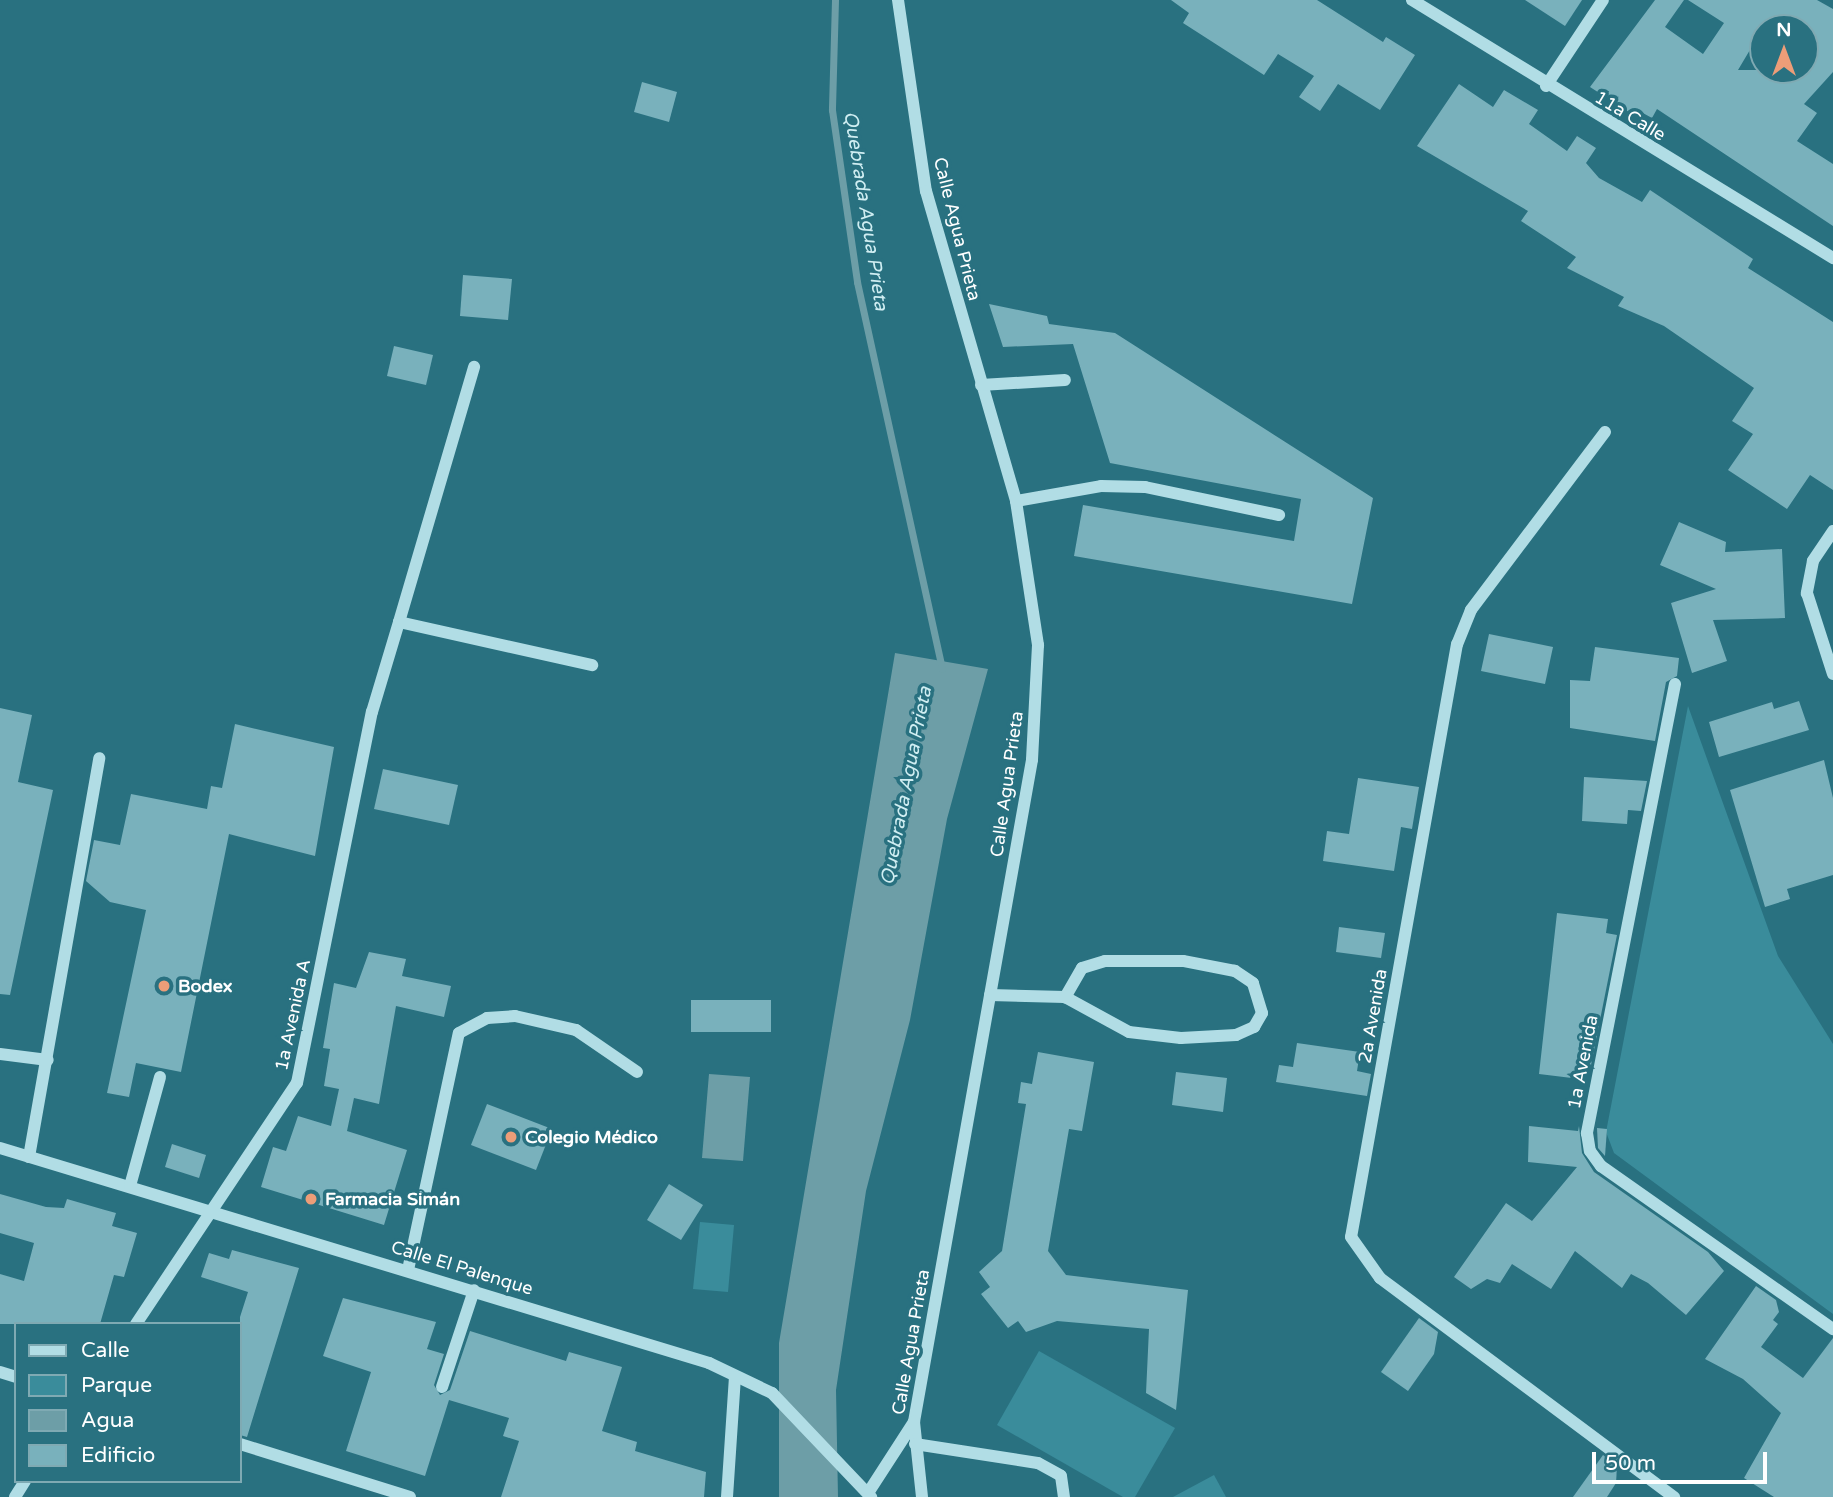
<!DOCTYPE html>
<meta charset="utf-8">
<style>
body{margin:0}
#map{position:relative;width:1833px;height:1497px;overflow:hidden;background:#297180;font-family:"Varela Round",sans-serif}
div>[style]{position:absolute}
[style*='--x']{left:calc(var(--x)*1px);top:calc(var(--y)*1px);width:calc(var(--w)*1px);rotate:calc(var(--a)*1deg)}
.green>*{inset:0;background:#3a8c9b}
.water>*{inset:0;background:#6d9ea7}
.stream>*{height:7px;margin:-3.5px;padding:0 3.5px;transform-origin:3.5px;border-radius:3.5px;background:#6d9ea7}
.building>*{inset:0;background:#79b1bc}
.minor>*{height:12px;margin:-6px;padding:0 6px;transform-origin:6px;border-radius:6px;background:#b1dde5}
.dots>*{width:19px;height:19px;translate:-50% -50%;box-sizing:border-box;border:4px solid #297180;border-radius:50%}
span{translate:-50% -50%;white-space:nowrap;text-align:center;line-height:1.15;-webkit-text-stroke:7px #297180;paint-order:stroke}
.street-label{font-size:18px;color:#fff}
.poi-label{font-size:18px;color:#fff;font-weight:700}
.left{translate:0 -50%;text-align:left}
.water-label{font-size:19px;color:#d0eef2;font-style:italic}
.legend{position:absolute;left:14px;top:1322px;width:228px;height:161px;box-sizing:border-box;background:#297180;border:2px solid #7faab3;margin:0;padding:9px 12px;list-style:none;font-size:21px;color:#fff}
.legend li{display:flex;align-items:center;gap:14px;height:35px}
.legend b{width:35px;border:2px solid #7faab3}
.north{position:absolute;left:1749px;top:14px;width:70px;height:70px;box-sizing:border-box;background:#297180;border:2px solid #7faab3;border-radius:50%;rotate:0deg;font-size:19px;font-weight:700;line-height:28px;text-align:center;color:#fff}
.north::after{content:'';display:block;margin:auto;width:24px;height:32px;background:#ec9d78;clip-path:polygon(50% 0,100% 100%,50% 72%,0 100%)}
.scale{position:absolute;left:1592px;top:1452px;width:175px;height:32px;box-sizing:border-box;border:4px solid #fff;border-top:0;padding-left:9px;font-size:21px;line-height:24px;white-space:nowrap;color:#fff;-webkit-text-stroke:5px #297180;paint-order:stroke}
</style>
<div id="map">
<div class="green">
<i style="clip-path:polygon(1688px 706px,1778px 956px,1833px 1044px,1833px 1314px,1614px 1153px,1606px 1132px)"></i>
<i style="clip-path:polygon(700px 1222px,734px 1225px,728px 1292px,693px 1289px)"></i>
<i style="clip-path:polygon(1039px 1351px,1175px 1428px,1135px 1497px,1123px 1497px,997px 1425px)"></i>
<i style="clip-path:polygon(1214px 1475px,1226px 1497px,1173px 1497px)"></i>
</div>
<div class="water">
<i style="clip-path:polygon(895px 653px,988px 669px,947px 819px,910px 1020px,866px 1191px,836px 1390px,838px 1497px,779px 1497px,779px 1343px)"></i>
<i style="clip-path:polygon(709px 1074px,750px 1077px,743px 1161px,702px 1158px)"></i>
</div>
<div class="stream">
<i style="--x:835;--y:0;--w:110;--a:91.6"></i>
<i style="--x:832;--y:110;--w:174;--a:81.7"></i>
<i style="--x:857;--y:282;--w:396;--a:77.6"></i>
</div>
<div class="building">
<i style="clip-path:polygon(1171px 0,1317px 0,1383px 42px,1386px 37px,1415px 55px,1380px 110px,1338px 84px,1320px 111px,1299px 97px,1314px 76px,1278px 54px,1264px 75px,1183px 23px,1189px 13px)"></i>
<i style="clip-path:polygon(1525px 0,1582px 0,1565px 26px)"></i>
<i style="clip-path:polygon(evenodd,1655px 0,1684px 0,1665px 27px,1703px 54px,1724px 23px,1688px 0,1817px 0,1833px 9px,1833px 72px,1804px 104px,1817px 113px,1797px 141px,1833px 164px,1833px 226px,1657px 109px,1652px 118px,1641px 112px,1638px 118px,1590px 87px,1655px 0,1763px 28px,1805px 28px,1805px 70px,1738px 70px,1763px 28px)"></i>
<i style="clip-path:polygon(642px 82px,677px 92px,669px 122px,634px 112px)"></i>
<i style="clip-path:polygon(1459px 84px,1493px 107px,1504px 90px,1538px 110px,1529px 124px,1567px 151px,1577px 136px,1596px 148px,1586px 163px,1599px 178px,1642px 202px,1650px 190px,1753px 259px,1748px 268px,1833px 322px,1833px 490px,1810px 475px,1787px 509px,1728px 470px,1753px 434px,1732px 421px,1754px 388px,1664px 326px,1618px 306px,1624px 297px,1567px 268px,1576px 257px,1521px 221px,1528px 211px,1417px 146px)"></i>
<i style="clip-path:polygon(463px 275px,512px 279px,508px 320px,460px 316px)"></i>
<i style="clip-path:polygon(989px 304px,1047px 316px,1049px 324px,1115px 333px,1373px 498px,1352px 604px,1074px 556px,1083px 505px,1294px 541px,1301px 499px,1110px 463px,1073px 344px,1003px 347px)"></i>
<i style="clip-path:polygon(394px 346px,433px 355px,426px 385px,387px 376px)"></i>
<i style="clip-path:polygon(1679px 522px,1726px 542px,1725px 552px,1782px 549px,1785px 618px,1713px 620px,1727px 661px,1692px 673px,1671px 603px,1716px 589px,1660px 565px)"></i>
<i style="clip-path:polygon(1489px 634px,1553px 647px,1545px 684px,1481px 671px)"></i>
<i style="clip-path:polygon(1595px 647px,1679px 658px,1677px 676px,1666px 682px,1655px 741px,1570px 728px,1570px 680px,1590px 681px)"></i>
<i style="clip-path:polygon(1799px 701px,1809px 730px,1719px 757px,1709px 722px,1772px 702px,1774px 709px)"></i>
<i style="clip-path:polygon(0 708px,32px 715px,18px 782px,53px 790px,10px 995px,0 994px)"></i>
<i style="clip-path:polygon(235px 724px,334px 747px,315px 856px,229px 834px,181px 1072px,136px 1063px,129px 1097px,107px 1093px,146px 910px,110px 902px,86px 881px,94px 840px,120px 845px,131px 794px,207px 809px,211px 786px,222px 788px)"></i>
<i style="clip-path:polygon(1824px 760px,1833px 798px,1833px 875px,1787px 889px,1790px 899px,1765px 907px,1730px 790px)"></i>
<i style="clip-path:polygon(383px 769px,458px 785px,449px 825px,374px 809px)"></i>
<i style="clip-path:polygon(1584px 777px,1647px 781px,1641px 811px,1628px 810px,1627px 824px,1582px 821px)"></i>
<i style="clip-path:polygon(1358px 778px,1419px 787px,1412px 829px,1401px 827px,1394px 871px,1323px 861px,1327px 831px,1349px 834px)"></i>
<i style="clip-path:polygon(1557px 913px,1608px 919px,1606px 933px,1617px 935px,1591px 1065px,1581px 1064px,1580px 1079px,1539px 1074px)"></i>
<i style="clip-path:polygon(1339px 927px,1385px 933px,1381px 958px,1336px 952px)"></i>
<i style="clip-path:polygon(369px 952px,406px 959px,402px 976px,451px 986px,444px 1017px,396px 1006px,379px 1104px,354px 1098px,347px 1131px,407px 1150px,384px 1225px,261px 1187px,273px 1147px,286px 1151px,298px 1116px,331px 1126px,339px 1089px,324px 1086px,330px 1049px,323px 1048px,334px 983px,356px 988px)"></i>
<i style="clip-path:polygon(691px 1000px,771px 1000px,771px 1032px,691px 1032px)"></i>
<i style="clip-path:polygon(1297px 1043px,1360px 1052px,1357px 1071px,1371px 1074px,1367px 1096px,1276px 1082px,1279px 1065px,1293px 1067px)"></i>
<i style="clip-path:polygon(1038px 1052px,1094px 1062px,1082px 1131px,1069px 1129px,1048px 1251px,1066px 1275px,1188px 1290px,1176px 1410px,1146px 1393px,1149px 1329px,1057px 1321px,1026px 1332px,1018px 1321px,1008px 1328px,981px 1294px,990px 1287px,979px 1272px,1002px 1251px,1026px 1104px,1018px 1103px,1021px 1082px,1032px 1084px)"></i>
<i style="clip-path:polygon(1176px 1072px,1227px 1078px,1223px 1112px,1172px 1105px)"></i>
<i style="clip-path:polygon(487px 1104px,552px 1129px,536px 1170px,471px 1145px)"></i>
<i style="clip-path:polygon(1529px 1126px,1578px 1131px,1579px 1126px,1582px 1153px,1594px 1172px,1708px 1252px,1724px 1271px,1686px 1315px,1648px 1283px,1631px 1274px,1622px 1288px,1575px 1251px,1551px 1289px,1512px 1264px,1500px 1283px,1487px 1279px,1471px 1289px,1454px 1277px,1506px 1203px,1532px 1221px,1577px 1167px,1528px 1162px)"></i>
<i style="clip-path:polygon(1597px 1128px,1607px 1129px,1605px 1156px,1598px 1148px)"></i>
<i style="clip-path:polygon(172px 1144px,206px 1155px,199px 1178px,165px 1167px)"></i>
<i style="clip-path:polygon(669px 1184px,703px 1205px,681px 1240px,647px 1220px)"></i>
<i style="clip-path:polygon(0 1194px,46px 1207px,64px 1208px,67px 1199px,105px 1210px,116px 1213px,112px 1226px,137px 1233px,124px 1277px,114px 1275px,100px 1324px,0 1324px,0 1274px,24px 1281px,34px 1243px,0 1233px)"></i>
<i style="clip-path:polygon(232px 1250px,299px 1268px,247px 1437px,240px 1435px,240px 1317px,248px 1292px,201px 1277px,209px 1253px,229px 1259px)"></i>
<i style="clip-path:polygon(1756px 1286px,1776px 1300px,1779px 1312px,1773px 1320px,1778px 1324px,1761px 1347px,1803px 1378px,1833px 1338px,1833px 1497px,1774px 1497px,1744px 1478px,1781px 1413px,1743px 1379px,1705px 1359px)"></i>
<i style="clip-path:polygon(343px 1298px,436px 1322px,427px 1349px,444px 1354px,434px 1385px,440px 1395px,450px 1390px,470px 1331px,566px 1361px,569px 1352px,622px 1367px,602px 1431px,637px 1442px,635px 1451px,706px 1472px,704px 1497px,501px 1497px,519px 1441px,503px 1436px,509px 1418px,449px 1400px,425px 1476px,346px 1451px,371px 1372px,323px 1356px)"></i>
<i style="clip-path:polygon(1419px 1318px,1438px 1332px,1434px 1354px,1408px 1391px,1381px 1372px)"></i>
<i style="clip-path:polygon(1603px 1455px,1617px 1466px,1616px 1483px,1607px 1497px,1573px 1497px)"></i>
</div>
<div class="minor">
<i style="--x:898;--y:0;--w:193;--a:81.7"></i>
<i style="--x:926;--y:191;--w:323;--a:73.8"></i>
<i style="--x:1016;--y:501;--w:146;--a:81.3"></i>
<i style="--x:1038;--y:645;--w:115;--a:93"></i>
<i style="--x:1032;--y:760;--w:672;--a:100.11"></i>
<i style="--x:914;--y:1422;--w:75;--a:83.9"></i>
<i style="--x:1412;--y:0;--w:494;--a:31.5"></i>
<i style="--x:1546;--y:86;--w:103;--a:-56.5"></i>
<i style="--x:981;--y:385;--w:84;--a:-3.4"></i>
<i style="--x:1605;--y:432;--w:223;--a:127"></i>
<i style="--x:1471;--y:610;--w:37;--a:112"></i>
<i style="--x:1457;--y:644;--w:602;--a:100.13"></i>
<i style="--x:1351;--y:1237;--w:50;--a:54.7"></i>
<i style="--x:1380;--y:1278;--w:367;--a:36.7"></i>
<i style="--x:1016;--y:501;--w:86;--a:-10"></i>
<i style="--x:1101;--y:486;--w:44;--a:1.3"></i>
<i style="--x:1145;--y:487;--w:137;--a:11.8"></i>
<i style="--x:1833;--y:531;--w:36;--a:124"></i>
<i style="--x:1813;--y:561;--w:33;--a:101"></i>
<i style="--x:1807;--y:593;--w:85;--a:72.2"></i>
<i style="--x:399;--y:622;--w:266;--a:-73.6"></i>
<i style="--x:1675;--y:684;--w:458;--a:101.1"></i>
<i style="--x:1587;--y:1133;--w:18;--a:81"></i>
<i style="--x:1590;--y:1151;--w:19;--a:54"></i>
<i style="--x:1601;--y:1166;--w:284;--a:35.1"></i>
<i style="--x:990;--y:995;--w:75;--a:1.5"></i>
<i style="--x:1065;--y:997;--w:73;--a:28.7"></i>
<i style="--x:1129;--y:1032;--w:52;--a:6.6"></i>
<i style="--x:1181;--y:1038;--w:55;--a:-3.1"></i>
<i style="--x:1236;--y:1035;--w:20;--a:-24"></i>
<i style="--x:1254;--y:1027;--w:16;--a:-60"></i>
<i style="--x:1262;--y:1013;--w:31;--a:-107"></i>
<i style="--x:1253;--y:983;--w:22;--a:-146"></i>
<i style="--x:1235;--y:971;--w:53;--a:-169.1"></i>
<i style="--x:1183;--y:961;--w:78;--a:180"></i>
<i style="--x:1105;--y:961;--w:24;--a:163"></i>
<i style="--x:1082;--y:968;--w:34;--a:120"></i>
<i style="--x:0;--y:1054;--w:48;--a:7.1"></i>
<i style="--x:0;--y:1148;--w:741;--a:16.87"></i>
<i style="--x:709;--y:1363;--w:70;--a:25.5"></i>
<i style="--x:772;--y:1393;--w:144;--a:46.4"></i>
<i style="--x:29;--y:1157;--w:405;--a:-80"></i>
<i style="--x:130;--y:1186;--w:113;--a:-74.6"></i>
<i style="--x:408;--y:1270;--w:242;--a:-77.9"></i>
<i style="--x:459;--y:1033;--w:32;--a:-28"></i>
<i style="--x:487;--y:1018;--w:28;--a:-4"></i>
<i style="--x:515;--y:1016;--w:63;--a:12.9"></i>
<i style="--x:576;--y:1030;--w:74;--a:34.5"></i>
<i style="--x:136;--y:1324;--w:290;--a:-56.3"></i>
<i style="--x:297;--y:1083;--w:379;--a:-78.6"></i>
<i style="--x:372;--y:712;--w:94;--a:-73.3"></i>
<i style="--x:399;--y:622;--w:198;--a:12.6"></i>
<i style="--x:0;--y:1372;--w:17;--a:17"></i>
<i style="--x:442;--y:1387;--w:102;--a:-71.7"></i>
<i style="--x:240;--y:1444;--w:178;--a:17.3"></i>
<i style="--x:915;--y:1444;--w:124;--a:8.8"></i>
<i style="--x:1038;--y:1463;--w:26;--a:29"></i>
<i style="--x:1061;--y:1476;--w:21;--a:82"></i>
<i style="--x:868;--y:1493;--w:85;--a:-57.1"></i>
<i style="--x:15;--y:1497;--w:19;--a:-58"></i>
<i style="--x:727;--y:1497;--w:120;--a:-86.2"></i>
</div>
<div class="dots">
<i style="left:164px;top:986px;background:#ec9d78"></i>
<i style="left:511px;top:1137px;background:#ec9d78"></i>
<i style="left:311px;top:1199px;background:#ec9d78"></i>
</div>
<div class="street-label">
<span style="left:1630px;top:116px;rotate:31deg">11a Calle</span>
<span style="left:957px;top:229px;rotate:76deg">Calle Agua Prieta</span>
<span style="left:1007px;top:784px;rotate:-82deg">Calle Agua Prieta</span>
<span style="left:293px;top:1015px;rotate:-78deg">1a Avenida A</span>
<span style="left:1373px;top:1016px;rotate:-80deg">2a Avenida</span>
<span style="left:1583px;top:1062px;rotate:-79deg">1a Avenida</span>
<span style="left:462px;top:1268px;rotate:17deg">Calle El Palenque</span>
<span style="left:911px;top:1342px;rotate:-80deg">Calle Agua Prieta</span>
</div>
<div class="poi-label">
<span class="left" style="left:178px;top:986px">Bodex</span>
<span class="left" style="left:525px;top:1137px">Colegio Médico</span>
<span class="left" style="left:325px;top:1199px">Farmacia Simán</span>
</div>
<div class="water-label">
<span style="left:865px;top:211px;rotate:81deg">Quebrada Agua Prieta</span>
<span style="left:907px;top:786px;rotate:-79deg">Quebrada Agua Prieta</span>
</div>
<ul class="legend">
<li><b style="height:9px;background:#b1dde5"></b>Calle</li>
<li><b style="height:19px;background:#3a8c9b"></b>Parque</li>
<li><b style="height:19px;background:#6d9ea7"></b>Agua</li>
<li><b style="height:19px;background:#79b1bc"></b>Edificio</li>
</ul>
<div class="north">N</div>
<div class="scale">50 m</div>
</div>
